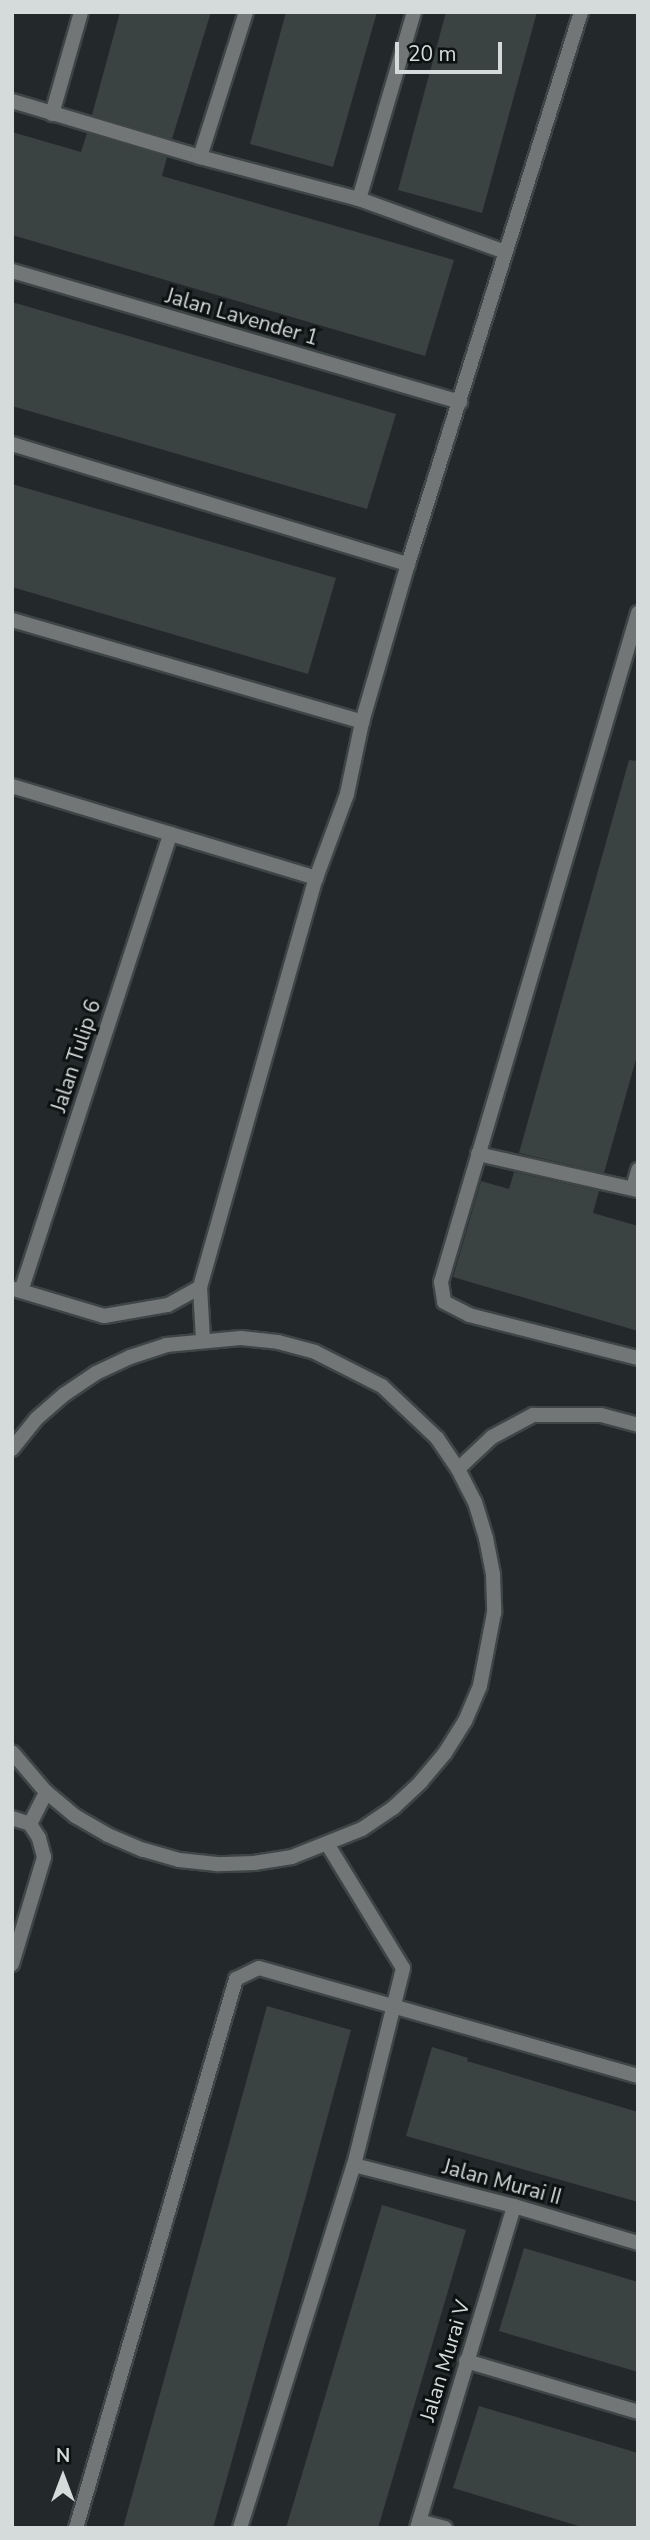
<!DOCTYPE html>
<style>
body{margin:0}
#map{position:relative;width:650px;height:2540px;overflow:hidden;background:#23292a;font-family:"Nunito Sans",sans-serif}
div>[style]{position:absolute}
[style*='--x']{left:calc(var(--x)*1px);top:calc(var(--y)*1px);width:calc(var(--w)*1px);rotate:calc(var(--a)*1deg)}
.building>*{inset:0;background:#3b4242}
.roads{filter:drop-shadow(2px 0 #3f4546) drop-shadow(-2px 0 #3f4546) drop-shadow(0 2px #3f4546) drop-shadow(0 -2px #3f4546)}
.street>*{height:14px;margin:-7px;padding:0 7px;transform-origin:7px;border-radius:7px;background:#727676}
span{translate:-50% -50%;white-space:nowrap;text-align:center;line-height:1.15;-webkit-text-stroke:6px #0e1111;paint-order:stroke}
.street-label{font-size:21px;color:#d5dada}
.frame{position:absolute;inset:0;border:14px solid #d5dada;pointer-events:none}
.north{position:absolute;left:28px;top:2442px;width:70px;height:70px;-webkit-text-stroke:5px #0e1111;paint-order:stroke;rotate:0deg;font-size:19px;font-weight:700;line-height:28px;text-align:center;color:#d5dada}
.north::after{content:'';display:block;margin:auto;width:24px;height:32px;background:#d5dada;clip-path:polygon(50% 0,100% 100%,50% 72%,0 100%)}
.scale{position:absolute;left:395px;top:42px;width:107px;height:32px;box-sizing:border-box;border:4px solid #d5dada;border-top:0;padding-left:9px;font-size:21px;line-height:24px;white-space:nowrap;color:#d5dada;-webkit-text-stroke:5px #0e1111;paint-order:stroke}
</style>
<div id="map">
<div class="building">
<i style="clip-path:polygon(120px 12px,211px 12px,172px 139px,92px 115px)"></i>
<i style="clip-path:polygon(286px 12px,377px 12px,333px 167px,250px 144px)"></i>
<i style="clip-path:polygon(446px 12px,537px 12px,482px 213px,398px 190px)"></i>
<i style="clip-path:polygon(12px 132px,81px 152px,87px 133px,167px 157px,162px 176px,454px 260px,425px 356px,12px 235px)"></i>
<i style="clip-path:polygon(12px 302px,396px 414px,367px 509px,12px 406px)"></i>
<i style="clip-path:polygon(12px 484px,336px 578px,308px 674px,12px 587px)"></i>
<i style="clip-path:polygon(629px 760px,638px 761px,638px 1052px,604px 1173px,519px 1153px)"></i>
<i style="clip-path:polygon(514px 1172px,599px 1191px,593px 1213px,638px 1226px,638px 1331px,453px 1277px,481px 1181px,509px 1189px)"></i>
<i style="clip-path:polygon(267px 2006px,351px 2030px,309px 2185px,213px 2528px,123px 2528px)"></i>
<i style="clip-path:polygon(432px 2047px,468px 2058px,467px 2061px,638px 2112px,638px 2202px,406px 2136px)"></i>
<i style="clip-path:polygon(382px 2205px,466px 2230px,378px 2528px,286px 2528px)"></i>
<i style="clip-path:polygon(524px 2248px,638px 2282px,638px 2372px,499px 2331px)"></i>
<i style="clip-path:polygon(479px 2406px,638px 2453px,638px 2528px,585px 2528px,453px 2488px)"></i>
</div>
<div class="roads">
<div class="street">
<i style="--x:12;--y:101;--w:196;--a:16.6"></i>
<i style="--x:200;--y:157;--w:164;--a:14.8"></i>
<i style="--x:359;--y:199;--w:153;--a:19.9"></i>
<i style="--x:52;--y:114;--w:106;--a:-74.1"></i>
<i style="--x:200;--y:157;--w:152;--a:-72.4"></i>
<i style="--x:359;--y:199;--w:195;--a:-73.6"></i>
<i style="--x:12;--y:271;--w:467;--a:16.3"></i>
<i style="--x:12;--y:444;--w:414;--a:16.9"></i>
<i style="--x:638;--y:613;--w:697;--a:106.41"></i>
<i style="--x:441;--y:1282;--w:20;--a:81"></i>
<i style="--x:444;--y:1302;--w:28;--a:27"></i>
<i style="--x:469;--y:1315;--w:174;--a:14.3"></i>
<i style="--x:12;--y:620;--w:365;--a:16.2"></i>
<i style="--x:12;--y:786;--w:318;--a:16.8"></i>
<i style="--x:478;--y:1154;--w:164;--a:12.7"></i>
<i style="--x:633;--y:1188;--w:19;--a:-74"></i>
<i style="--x:14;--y:1289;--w:94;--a:16.7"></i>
<i style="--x:104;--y:1316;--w:65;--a:-9.8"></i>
<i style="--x:168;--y:1305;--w:37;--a:-29"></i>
<i style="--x:21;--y:1291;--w:481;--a:-71.9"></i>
<i style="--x:203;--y:1339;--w:52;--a:-93.3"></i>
<i style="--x:200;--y:1287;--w:425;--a:-74.2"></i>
<i style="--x:316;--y:878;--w:90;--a:-69.7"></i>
<i style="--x:347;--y:794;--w:74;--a:-78.2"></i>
<i style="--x:362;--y:722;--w:165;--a:-73.8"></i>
<i style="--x:408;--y:564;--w:578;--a:-72.6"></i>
<i style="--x:12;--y:1449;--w:38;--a:-51"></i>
<i style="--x:36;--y:1419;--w:38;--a:-41"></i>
<i style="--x:65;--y:1394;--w:37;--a:-34"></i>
<i style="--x:96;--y:1373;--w:38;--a:-25"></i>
<i style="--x:130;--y:1357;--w:38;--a:-18"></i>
<i style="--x:166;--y:1345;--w:75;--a:-5.3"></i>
<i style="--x:241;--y:1338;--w:37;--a:6"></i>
<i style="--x:278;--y:1342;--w:38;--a:15"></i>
<i style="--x:315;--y:1352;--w:75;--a:26.9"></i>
<i style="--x:382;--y:1386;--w:76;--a:43.4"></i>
<i style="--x:437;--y:1438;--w:37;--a:56"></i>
<i style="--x:458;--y:1469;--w:37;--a:63"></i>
<i style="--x:475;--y:1502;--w:38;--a:73"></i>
<i style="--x:486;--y:1538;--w:38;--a:79"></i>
<i style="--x:493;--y:1575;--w:38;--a:88"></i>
<i style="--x:494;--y:1613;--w:74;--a:100.9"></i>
<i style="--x:480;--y:1686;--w:38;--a:113"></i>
<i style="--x:465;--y:1721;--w:38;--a:122"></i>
<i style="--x:445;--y:1753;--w:38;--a:130"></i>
<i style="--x:421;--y:1782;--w:38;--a:137"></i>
<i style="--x:393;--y:1808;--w:37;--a:146"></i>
<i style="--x:362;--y:1829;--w:75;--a:158.2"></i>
<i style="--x:292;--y:1857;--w:37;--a:171"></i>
<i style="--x:255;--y:1863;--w:38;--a:178"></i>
<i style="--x:217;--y:1864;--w:38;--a:-174"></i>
<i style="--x:179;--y:1860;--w:37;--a:-164"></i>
<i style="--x:143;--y:1850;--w:38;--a:-157"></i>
<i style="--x:108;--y:1835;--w:38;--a:-150"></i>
<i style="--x:75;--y:1816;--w:38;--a:-140"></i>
<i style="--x:46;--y:1792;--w:52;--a:-130.4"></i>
<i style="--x:458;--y:1469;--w:47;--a:-43.3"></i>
<i style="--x:492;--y:1437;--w:47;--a:-28.2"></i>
<i style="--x:533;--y:1415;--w:68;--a:0"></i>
<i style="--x:601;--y:1415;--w:38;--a:15"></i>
<i style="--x:12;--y:1818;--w:19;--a:18"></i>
<i style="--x:12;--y:1964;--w:112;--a:-73.3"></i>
<i style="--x:44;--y:1857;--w:20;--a:-105"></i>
<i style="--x:39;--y:1838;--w:17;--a:-123"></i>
<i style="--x:30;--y:1824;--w:36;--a:-63"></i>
<i style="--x:354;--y:2165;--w:165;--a:14.4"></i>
<i style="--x:514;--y:2206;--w:129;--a:16.6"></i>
<i style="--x:466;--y:2361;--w:179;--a:16.5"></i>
<i style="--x:419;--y:2521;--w:27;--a:15"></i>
<i style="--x:76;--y:2528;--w:572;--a:-73.75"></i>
<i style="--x:236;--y:1979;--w:25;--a:-26"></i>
<i style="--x:259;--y:1968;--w:394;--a:15.9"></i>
<i style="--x:240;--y:2528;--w:380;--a:-72.6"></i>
<i style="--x:354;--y:2165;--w:203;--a:-76"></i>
<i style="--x:403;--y:1968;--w:144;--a:-121.4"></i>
<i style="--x:417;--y:2528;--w:336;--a:-73.2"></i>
</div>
</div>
<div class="street-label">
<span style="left:242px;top:317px;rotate:16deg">Jalan Lavender 1</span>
<span style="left:76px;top:1056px;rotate:-72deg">Jalan Tulip 6</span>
<span style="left:502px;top:2182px;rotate:15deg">Jalan Murai II</span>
<span style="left:445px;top:2361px;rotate:-73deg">Jalan Murai V</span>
</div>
<div class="frame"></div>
<div class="north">N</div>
<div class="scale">20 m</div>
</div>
